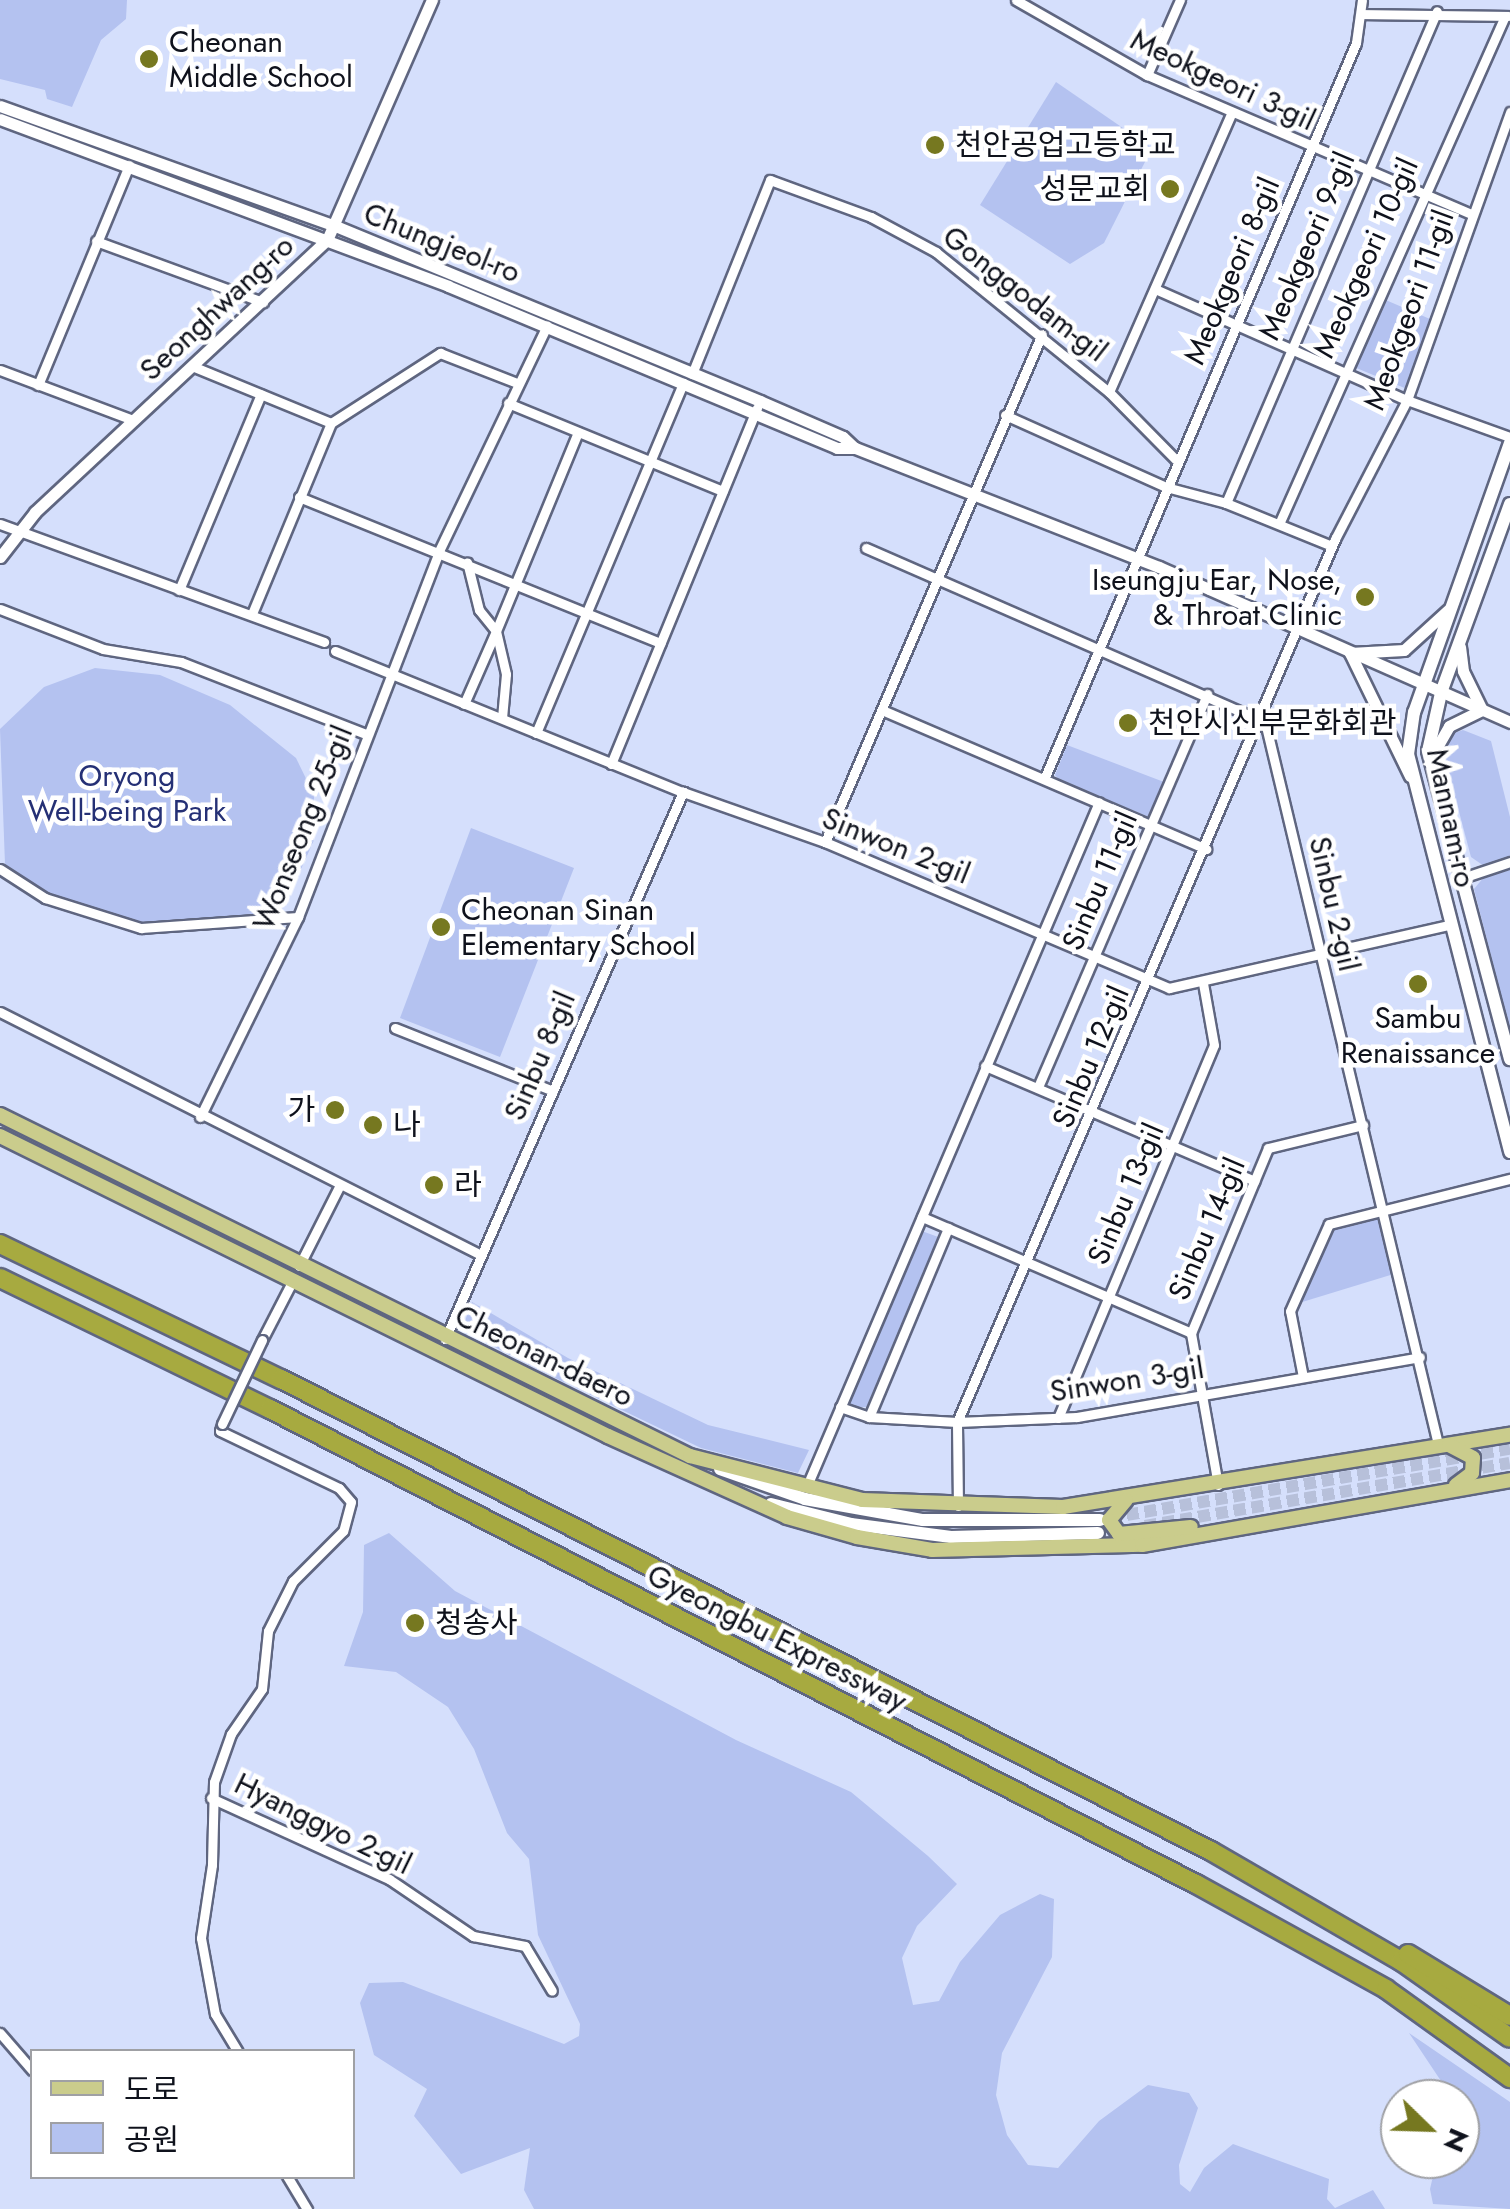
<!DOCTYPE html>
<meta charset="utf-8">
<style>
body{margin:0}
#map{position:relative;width:1510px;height:2209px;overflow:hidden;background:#d5dffc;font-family:Jost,"Noto Sans KR",sans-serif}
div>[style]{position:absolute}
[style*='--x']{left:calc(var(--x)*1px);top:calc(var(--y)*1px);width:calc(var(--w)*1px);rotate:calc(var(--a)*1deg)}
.green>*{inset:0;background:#b4c2f0}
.secondary-tunnel>*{height:12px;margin-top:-6px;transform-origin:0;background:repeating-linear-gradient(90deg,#b7c0da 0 12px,transparent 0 18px)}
.roads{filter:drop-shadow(2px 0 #5f6680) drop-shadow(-2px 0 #5f6680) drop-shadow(0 2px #5f6680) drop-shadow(0 -2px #5f6680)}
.minor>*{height:9px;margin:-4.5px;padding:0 4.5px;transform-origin:4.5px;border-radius:4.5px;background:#fff}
.tertiary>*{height:11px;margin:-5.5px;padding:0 5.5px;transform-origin:5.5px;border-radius:5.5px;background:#fff}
.secondary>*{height:12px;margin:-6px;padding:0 6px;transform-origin:6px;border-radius:6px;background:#fff}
.primary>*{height:14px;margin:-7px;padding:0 7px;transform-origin:7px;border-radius:7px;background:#cacc8c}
.motorway>*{height:18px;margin:-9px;padding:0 9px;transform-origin:9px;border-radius:9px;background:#a7aa40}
.bridges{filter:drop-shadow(2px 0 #5f6680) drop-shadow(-2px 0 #5f6680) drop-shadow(0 2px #5f6680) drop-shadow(0 -2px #5f6680)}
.minor-bridge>*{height:9px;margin:-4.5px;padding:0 4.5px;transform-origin:4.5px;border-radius:4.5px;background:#fff}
.dots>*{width:28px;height:28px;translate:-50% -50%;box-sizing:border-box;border:5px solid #fff;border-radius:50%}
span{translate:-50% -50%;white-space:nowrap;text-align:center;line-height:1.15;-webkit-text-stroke:9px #fff;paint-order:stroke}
.poi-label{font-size:30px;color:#0f121c}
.left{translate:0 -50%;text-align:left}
.right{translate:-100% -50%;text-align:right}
.street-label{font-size:30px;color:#0f121c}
.park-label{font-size:30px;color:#253075}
.legend{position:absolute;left:30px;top:2049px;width:325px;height:130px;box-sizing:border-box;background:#fff;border:2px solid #9fa0a4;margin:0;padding:12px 18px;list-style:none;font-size:30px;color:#0f121c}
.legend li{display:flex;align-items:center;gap:20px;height:50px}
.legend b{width:50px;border:2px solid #9fa0a4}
.north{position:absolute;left:1380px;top:2079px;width:100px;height:100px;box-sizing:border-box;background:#fff;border:2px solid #9fa0a4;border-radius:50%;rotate:113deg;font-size:28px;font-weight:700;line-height:40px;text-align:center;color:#0f121c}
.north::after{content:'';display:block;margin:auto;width:35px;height:45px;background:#767820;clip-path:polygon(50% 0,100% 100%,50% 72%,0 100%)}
</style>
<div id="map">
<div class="green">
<i style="clip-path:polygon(0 0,127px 0,126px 19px,101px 40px,72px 107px,47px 99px,45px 90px,0 79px)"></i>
<i style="clip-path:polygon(1056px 82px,1152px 148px,1104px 243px,1070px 264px,980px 205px)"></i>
<i style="clip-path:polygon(1381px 298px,1430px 319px,1407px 389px,1354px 367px)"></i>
<i style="clip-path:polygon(95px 668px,160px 675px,230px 705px,296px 758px,314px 795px,314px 840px,289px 896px,272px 911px,249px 919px,140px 924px,44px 893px,5px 864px,0 729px,44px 687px)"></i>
<i style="clip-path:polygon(1463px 730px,1491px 741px,1510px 817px,1510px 856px,1484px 866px,1471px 857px,1444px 755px,1452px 734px)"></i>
<i style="clip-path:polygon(1067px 745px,1164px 782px,1149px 817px,1060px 781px,1055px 775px)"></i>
<i style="clip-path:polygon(471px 828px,574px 868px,500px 1057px,400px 1018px)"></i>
<i style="clip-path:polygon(1510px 870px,1510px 1030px,1474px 889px,1484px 877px)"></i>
<i style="clip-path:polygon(1379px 1213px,1397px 1273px,1299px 1303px,1332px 1228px)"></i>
<i style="clip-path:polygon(919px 1230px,941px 1238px,868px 1407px,848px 1407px)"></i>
<i style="clip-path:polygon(472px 1302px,568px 1358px,708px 1425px,809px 1450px,798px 1473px,701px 1448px,526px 1364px,462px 1329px)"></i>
<i style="clip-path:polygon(389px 1533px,455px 1591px,736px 1740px,851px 1792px,928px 1856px,957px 1884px,917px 1926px,902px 1958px,913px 2005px,939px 2001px,960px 1962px,1000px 1915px,1040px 1894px,1054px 1899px,1052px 1957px,1002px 2053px,996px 2095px,1007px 2135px,1028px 2165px,1058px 2168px,1099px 2121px,1148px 2085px,1189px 2093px,1198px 2108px,1179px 2165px,1180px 2184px,1190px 2192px,1204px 2168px,1233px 2144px,1329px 2179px,1327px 2199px,1335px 2208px,1373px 2190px,1385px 2209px,534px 2209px,524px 2190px,530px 2148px,461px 2174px,414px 2116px,427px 2089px,374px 2055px,360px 2003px,369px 1983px,403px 1982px,564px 2044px,579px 2036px,580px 2024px,538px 1935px,529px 1859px,507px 1833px,474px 1749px,448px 1707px,396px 1672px,344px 1666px,363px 1612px,364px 1545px)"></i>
<i style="clip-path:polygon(1409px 2033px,1510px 2102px,1510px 2209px,1433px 2204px,1430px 2189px,1437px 2159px,1460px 2159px,1460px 2099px,1453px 2099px)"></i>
</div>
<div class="secondary-tunnel">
<i style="--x:1109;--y:1518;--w:407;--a:-9.8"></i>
<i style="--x:1145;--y:1526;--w:370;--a:-9.8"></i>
</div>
<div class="roads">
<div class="minor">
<i style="--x:1016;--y:0;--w:151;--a:29.8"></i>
<i style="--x:1147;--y:75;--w:353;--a:23.2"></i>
<i style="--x:1361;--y:14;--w:147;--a:0.8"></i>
<i style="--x:1147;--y:75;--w:82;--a:-66.3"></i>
<i style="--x:96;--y:241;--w:178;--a:20.1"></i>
<i style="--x:1155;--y:289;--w:275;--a:23.8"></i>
<i style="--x:1407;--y:400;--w:109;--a:19.8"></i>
<i style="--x:192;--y:366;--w:150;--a:22.3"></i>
<i style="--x:331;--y:423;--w:207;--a:112.5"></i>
<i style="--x:0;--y:370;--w:142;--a:20.6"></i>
<i style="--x:692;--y:374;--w:209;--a:-68.1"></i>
<i style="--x:770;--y:180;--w:108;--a:20.1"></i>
<i style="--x:871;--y:217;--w:74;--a:28.3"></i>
<i style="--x:936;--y:252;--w:223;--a:39"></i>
<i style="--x:1109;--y:392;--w:95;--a:45.4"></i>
<i style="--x:38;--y:385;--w:238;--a:-67.5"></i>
<i style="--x:1109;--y:392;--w:304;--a:-66.3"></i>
<i style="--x:508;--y:403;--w:232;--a:22.3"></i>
<i style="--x:1005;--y:415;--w:176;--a:24.1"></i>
<i style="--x:1166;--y:487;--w:62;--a:14.9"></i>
<i style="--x:1226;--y:503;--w:114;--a:22.1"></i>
<i style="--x:331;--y:423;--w:130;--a:-32.7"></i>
<i style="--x:440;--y:353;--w:83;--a:21.3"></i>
<i style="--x:299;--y:497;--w:390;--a:22"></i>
<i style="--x:1226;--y:503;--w:535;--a:-66.79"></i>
<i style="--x:0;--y:524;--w:345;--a:20"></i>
<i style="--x:1279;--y:524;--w:556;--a:-66.02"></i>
<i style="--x:866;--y:548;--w:435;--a:23.6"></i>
<i style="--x:1265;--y:722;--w:742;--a:76.53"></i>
<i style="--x:179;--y:590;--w:212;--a:-67.3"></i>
<i style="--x:0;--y:609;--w:110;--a:21.2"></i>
<i style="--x:103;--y:649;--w:79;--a:9.5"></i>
<i style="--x:181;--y:662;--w:199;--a:21.3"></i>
<i style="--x:335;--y:651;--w:375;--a:22.1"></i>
<i style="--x:683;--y:792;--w:151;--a:19.4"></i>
<i style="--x:825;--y:842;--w:374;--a:23"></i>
<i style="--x:1169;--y:988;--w:286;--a:-12.7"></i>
<i style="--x:464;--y:704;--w:80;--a:-66.3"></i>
<i style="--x:496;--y:631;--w:27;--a:-129"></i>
<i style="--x:479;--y:610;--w:49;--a:-104"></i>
<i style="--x:882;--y:710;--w:353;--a:23.2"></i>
<i style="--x:502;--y:718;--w:44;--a:-84.8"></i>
<i style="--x:506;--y:674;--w:44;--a:-103.1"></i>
<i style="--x:496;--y:631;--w:215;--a:-67.6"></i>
<i style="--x:536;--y:733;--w:380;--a:-67.2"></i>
<i style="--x:611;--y:764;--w:385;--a:-67.7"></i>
<i style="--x:1045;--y:777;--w:797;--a:-67.04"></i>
<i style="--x:1356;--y:43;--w:43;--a:-82.1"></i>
<i style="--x:825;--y:842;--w:552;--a:-66.87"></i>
<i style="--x:0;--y:869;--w:54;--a:32.8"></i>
<i style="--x:45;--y:898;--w:101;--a:17.4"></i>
<i style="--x:141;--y:928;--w:157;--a:-4"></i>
<i style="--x:1462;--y:878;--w:51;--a:-18.4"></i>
<i style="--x:0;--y:1012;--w:539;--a:26.8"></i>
<i style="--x:395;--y:1028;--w:170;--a:21.7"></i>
<i style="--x:985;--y:1066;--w:293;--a:23.1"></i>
<i style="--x:1038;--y:1087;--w:428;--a:-66.7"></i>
<i style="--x:200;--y:1117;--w:223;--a:-63.9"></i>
<i style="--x:298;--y:917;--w:392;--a:-68.9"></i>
<i style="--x:439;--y:551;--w:250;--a:-64.4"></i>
<i style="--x:922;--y:1217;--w:293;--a:23.3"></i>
<i style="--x:299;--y:1266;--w:91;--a:-63.2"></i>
<i style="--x:445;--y:1339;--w:597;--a:-66.49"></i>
<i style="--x:262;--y:1340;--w:65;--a:-62.7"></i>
<i style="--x:1303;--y:1377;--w:67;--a:-101.1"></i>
<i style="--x:1290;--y:1311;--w:95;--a:-65.9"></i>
<i style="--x:1329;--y:1224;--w:187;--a:-14"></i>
<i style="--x:840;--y:1407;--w:31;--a:19"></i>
<i style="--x:869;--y:1417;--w:88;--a:3.3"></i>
<i style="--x:957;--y:1422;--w:120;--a:-2.4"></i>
<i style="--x:1077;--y:1417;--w:348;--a:-9.9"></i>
<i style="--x:869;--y:1417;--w:205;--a:-67.3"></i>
<i style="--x:1058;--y:1418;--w:404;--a:-67.3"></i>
<i style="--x:1214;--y:1045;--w:63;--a:-100.1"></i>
<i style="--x:222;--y:1424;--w:7;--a:106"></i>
<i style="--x:220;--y:1431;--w:132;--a:25.6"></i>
<i style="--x:339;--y:1488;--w:18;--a:49"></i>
<i style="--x:351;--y:1502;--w:30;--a:105"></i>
<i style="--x:343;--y:1531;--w:71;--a:135"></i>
<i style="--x:293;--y:1581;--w:56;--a:116.6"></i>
<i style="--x:268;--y:1631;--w:58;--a:95.9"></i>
<i style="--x:262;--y:1689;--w:55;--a:124.6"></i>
<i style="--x:231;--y:1734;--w:51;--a:109.5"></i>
<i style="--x:214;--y:1782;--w:83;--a:91.4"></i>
<i style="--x:212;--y:1865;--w:74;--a:98.6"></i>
<i style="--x:201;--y:1938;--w:77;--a:79.6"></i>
<i style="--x:215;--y:2014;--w:44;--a:58.8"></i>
<i style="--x:809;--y:1481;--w:738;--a:-66.87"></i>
<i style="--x:1218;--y:1485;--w:154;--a:-100.1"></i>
<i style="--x:1191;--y:1333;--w:200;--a:-67.4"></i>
<i style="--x:1268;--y:1148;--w:98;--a:-13.6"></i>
<i style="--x:958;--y:1506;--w:84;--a:-90.7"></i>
<i style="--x:957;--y:1422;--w:961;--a:-66.82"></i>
<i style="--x:1335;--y:539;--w:157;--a:-62.6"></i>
<i style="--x:1407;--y:400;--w:306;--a:-70.3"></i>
<i style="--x:211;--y:1798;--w:196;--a:24.5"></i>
<i style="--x:389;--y:1879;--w:102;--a:34.2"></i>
<i style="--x:473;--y:1936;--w:53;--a:10.9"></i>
<i style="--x:525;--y:1946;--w:52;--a:59"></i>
<i style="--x:0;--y:2033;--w:49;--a:49.1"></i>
<i style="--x:287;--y:2176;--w:39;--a:59"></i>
</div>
<div class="tertiary">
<i style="--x:0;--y:106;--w:354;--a:19.7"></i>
<i style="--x:333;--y:225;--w:462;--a:22.4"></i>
<i style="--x:760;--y:401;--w:90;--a:23.4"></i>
<i style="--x:843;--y:437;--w:16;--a:43"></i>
<i style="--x:855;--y:448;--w:326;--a:21.4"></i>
<i style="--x:1159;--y:567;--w:384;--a:23.8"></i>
<i style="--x:0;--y:119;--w:478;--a:20.4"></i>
<i style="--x:448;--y:286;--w:421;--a:22.6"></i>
<i style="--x:837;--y:448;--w:18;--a:0"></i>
<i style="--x:0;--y:557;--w:57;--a:-52.1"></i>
<i style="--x:35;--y:512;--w:399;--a:-43"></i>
<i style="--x:327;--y:240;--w:262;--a:-66.4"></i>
<i style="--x:1433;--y:754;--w:32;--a:-60"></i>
<i style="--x:1449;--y:726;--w:37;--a:-26"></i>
<i style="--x:1482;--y:710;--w:43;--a:-116"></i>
<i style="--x:1463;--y:671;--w:24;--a:-97"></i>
<i style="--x:1410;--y:776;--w:137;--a:-116"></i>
<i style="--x:1350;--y:653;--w:54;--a:-3.2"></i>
<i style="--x:1404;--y:650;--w:59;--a:-42.3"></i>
</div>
<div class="secondary">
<i style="--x:1510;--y:443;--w:286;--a:109.6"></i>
<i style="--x:1414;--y:712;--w:42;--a:98.1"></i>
<i style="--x:1408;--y:754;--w:411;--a:75.6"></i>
<i style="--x:1510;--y:504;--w:201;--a:110.1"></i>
<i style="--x:1441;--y:693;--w:59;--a:102.6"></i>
<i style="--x:1428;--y:751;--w:319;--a:75.1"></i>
<i style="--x:720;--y:1469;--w:90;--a:19.4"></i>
<i style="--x:805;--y:1499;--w:120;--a:10.1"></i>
<i style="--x:923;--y:1520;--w:177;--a:0"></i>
<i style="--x:771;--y:1504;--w:82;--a:14"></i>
<i style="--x:851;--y:1524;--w:101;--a:7.4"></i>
<i style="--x:951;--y:1537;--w:147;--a:-1.6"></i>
</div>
<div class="primary">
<i style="--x:0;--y:1115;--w:770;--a:26.3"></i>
<i style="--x:690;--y:1456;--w:178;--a:14.3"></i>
<i style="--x:862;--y:1500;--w:201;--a:2"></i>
<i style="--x:1063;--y:1507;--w:453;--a:-9.2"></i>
<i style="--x:0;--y:1136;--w:678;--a:26.26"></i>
<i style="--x:608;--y:1436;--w:196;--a:24.3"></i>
<i style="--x:787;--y:1517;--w:73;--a:15.9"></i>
<i style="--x:857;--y:1537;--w:76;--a:9.8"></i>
<i style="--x:932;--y:1550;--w:210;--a:-1.4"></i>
<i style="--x:1142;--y:1545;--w:374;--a:-10"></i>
<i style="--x:1449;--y:1445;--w:27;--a:28"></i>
<i style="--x:1473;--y:1458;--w:15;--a:94"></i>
<i style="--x:1472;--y:1473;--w:20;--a:143"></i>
<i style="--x:1126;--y:1500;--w:26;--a:130"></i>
<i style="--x:1109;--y:1520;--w:17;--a:54"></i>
<i style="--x:1119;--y:1534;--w:72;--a:-5.6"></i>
</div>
<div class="motorway">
<i style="--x:0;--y:1244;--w:312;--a:25.7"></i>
<i style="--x:281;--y:1379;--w:1043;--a:26.91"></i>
<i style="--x:1211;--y:1851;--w:220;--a:30.1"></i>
<i style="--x:1401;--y:1961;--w:133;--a:35.2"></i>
<i style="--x:0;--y:1278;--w:300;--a:25.9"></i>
<i style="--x:270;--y:1409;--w:1041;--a:27.16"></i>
<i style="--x:1196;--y:1884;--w:217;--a:28.9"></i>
<i style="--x:1386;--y:1989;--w:153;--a:35.7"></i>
<i style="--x:1408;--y:1954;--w:119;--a:31.3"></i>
</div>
</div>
<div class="bridges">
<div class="minor-bridge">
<i style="--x:222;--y:1424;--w:93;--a:-64.5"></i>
</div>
</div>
<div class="dots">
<i style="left:149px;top:59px;background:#767820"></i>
<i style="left:935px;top:145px;background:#767820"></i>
<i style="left:1170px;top:189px;background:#767820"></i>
<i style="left:1365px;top:597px;background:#767820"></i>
<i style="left:1128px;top:723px;background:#767820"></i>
<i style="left:441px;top:927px;background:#767820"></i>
<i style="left:1418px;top:984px;background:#767820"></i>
<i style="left:335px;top:1110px;background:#767820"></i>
<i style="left:373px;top:1125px;background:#767820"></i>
<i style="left:434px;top:1185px;background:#767820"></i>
<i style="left:415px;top:1623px;background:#767820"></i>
</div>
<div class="poi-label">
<span class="left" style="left:169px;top:59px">Cheonan<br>Middle School</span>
<span class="left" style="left:955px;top:145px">천안공업고등학교</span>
<span class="right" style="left:1150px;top:189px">성문교회</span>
<span class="right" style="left:1342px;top:597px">Iseungju Ear, Nose,<br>&amp; Throat Clinic</span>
<span class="left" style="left:1148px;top:723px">천안시신부문화회관</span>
<span class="left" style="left:461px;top:927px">Cheonan Sinan<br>Elementary School</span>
<span style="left:1418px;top:1035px">Sambu<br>Renaissance</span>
<span class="right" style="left:315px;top:1110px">가</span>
<span class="left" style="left:393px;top:1125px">나</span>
<span class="left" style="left:454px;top:1185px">라</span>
<span class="left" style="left:435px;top:1623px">청송사</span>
</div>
<div class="street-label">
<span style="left:1223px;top:80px;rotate:25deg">Meokgeori 3-gil</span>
<span style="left:442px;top:243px;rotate:22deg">Chungjeol-ro</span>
<span style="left:1307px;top:246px;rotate:-67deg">Meokgeori 9-gil</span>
<span style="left:1366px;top:258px;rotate:-66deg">Meokgeori 10-gil</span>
<span style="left:1232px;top:271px;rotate:-67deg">Meokgeori 8-gil</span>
<span style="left:1025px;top:294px;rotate:38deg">Gonggodam-gil</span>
<span style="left:217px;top:308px;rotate:-43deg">Seonghwang-ro</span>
<span style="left:1409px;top:310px;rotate:-70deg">Meokgeori 11-gil</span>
<span style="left:1451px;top:818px;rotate:78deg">Mannam-ro</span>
<span style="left:303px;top:828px;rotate:-68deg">Wonseong 25-gil</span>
<span style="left:896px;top:846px;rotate:22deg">Sinwon 2-gil</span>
<span style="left:1100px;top:881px;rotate:-67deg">Sinbu 11-gil</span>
<span style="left:1334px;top:904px;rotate:77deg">Sinbu 2-gil</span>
<span style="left:540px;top:1056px;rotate:-67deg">Sinbu 8-gil</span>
<span style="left:1091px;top:1057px;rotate:-67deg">Sinbu 12-gil</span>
<span style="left:1126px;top:1194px;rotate:-67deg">Sinbu 13-gil</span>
<span style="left:1207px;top:1229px;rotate:-67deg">Sinbu 14-gil</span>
<span style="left:544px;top:1356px;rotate:26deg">Cheonan-daero</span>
<span style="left:1127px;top:1380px;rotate:-9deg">Sinwon 3-gil</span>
<span style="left:777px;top:1638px;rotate:27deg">Gyeongbu Expressway</span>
<span style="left:323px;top:1824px;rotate:26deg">Hyanggyo 2-gil</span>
</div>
<div class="park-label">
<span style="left:127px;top:793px">Oryong<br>Well-being Park</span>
</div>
<ul class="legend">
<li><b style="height:12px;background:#cacc8c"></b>도로</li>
<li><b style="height:28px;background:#b4c2f0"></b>공원</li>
</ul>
<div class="north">N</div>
</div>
